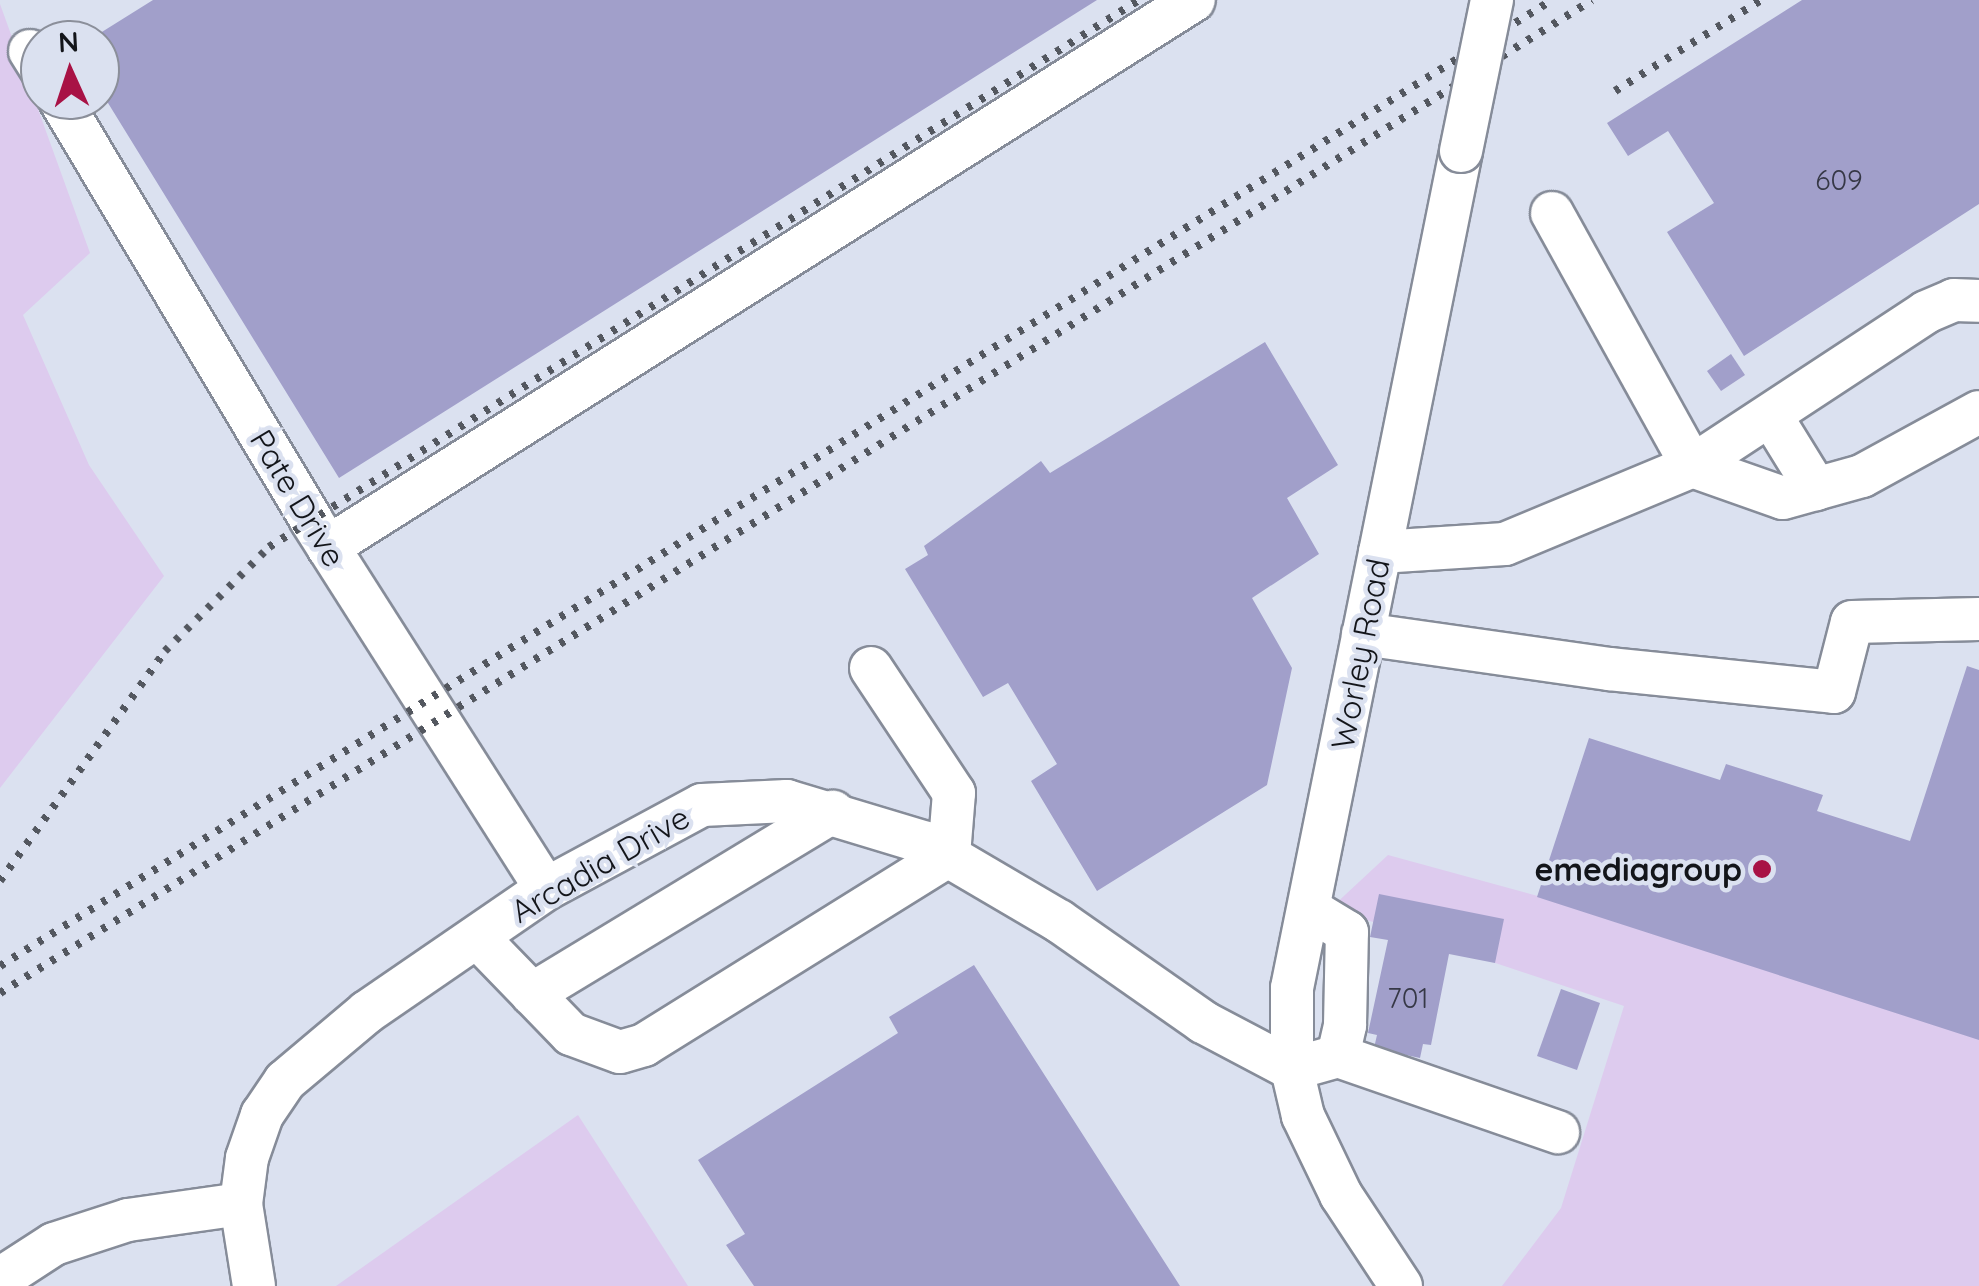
<!DOCTYPE html>
<style>
body{margin:0}
#map{position:relative;width:1979px;height:1286px;overflow:hidden;background:#dbe1f0;font-family:Quicksand,sans-serif}
div>[style]{position:absolute}
[style*='--x']{left:calc(var(--x)*1px);top:calc(var(--y)*1px);width:calc(var(--w)*1px);rotate:calc(var(--a)*1deg)}
.green>*{inset:0;background:#ddcbee}
.building>*{inset:0;background:#a19fca}
.roads{filter:drop-shadow(2px 0 #868c99) drop-shadow(-2px 0 #868c99) drop-shadow(0 2px #868c99) drop-shadow(0 -2px #868c99)}
.minor>*{height:42px;margin:-21px;padding:0 21px;transform-origin:21px;border-radius:21px;background:#fff}
.rail>*{height:8px;margin-top:-4px;transform-origin:0;background:repeating-linear-gradient(90deg,#53575f 0 5px,transparent 0 15px)}
.bridges{filter:drop-shadow(2px 0 #868c99) drop-shadow(-2px 0 #868c99) drop-shadow(0 2px #868c99) drop-shadow(0 -2px #868c99)}
.minor-bridge>*{height:42px;margin:-21px;padding:0 21px;transform-origin:21px;border-radius:21px;background:#fff}
.dots>*{width:28px;height:28px;translate:-50% -50%;box-sizing:border-box;border:5px solid #dbe1f0;border-radius:50%}
span{translate:-50% -50%;white-space:nowrap;text-align:center;line-height:1.15;-webkit-text-stroke:9px #dbe1f0;paint-order:stroke}
.number-label{font-size:28px;color:#363846}
.number-label span{-webkit-text-stroke-width:0}
.street-label{font-size:32px;color:#13151a}
.poi-label{font-size:32px;color:#13151a;font-weight:700}
.right{translate:-100% -50%;text-align:right}
.north{position:absolute;left:20px;top:20px;width:100px;height:100px;box-sizing:border-box;background:#dbe1f0;border:2px solid #8b8f9a;border-radius:50%;rotate:357deg;font-size:28px;font-weight:700;line-height:40px;text-align:center;color:#13151a}
.north::after{content:'';display:block;margin:auto;width:35px;height:45px;background:#a81245;clip-path:polygon(50% 0,100% 100%,50% 72%,0 100%)}
</style>
<div id="map">
<div class="green">
<i style="clip-path:polygon(0 4px,90px 253px,23px 315px,89px 465px,164px 576px,0 788px)"></i>
<i style="clip-path:polygon(1388px 855px,1979px 1017px,1979px 1286px,1502px 1286px,1561px 1208px,1624px 1006px,1331px 908px)"></i>
<i style="clip-path:polygon(578px 1115px,688px 1286px,336px 1286px)"></i>
</div>
<div class="building">
<i style="clip-path:polygon(153px 0,1097px 0,339px 478px,100px 90px,100px 40px,89px 40px)"></i>
<i style="clip-path:polygon(1802px 0,1979px 0,1979px 204px,1744px 356px,1667px 232px,1714px 203px,1668px 131px,1628px 156px,1607px 123px)"></i>
<i style="clip-path:polygon(1265px 342px,1338px 465px,1287px 498px,1319px 554px,1252px 598px,1292px 668px,1267px 785px,1097px 891px,1031px 781px,1057px 764px,1008px 683px,983px 697px,905px 569px,928px 555px,924px 546px,1041px 461px,1050px 473px)"></i>
<i style="clip-path:polygon(1731px 354px,1745px 375px,1721px 391px,1707px 371px)"></i>
<i style="clip-path:polygon(1967px 666px,1979px 670px,1979px 1040px,1537px 897px,1589px 738px,1720px 780px,1726px 764px,1823px 795px,1817px 811px,1910px 841px)"></i>
<i style="clip-path:polygon(1379px 894px,1504px 919px,1495px 963px,1449px 954px,1431px 1045px,1423px 1044px,1420px 1058px,1374px 1048px,1377px 1035px,1368px 1033px,1388px 940px,1370px 937px)"></i>
<i style="clip-path:polygon(974px 965px,1180px 1286px,754px 1286px,726px 1245px,745px 1234px,698px 1160px,898px 1033px,889px 1017px)"></i>
<i style="clip-path:polygon(1561px 989px,1600px 1003px,1577px 1070px,1537px 1056px)"></i>
</div>
<div class="roads">
<div class="minor">
<i style="--x:30;--y:51;--w:19;--a:58"></i>
<i style="--x:60;--y:100;--w:489;--a:59.1"></i>
<i style="--x:311;--y:520;--w:437;--a:57.5"></i>
<i style="--x:1552;--y:213;--w:289;--a:61"></i>
<i style="--x:1692;--y:466;--w:96;--a:19.4"></i>
<i style="--x:1783;--y:498;--w:82;--a:-15.6"></i>
<i style="--x:1862;--y:476;--w:133;--a:-28.7"></i>
<i style="--x:1771;--y:416;--w:86;--a:58.3"></i>
<i style="--x:328;--y:547;--w:1024;--a:-32.28"></i>
<i style="--x:1380;--y:552;--w:125;--a:-3.7"></i>
<i style="--x:1505;--y:544;--w:203;--a:-22.6"></i>
<i style="--x:1692;--y:466;--w:280;--a:-33.3"></i>
<i style="--x:1926;--y:312;--w:30;--a:-23"></i>
<i style="--x:1954;--y:300;--w:25;--a:2"></i>
<i style="--x:1363;--y:634;--w:248;--a:8.1"></i>
<i style="--x:1609;--y:669;--w:226;--a:5.8"></i>
<i style="--x:1834;--y:692;--w:72;--a:-75.6"></i>
<i style="--x:1852;--y:622;--w:127;--a:-1.4"></i>
<i style="--x:477;--y:937;--w:135;--a:45.9"></i>
<i style="--x:571;--y:1034;--w:52;--a:20.2"></i>
<i style="--x:620;--y:1052;--w:25;--a:-16"></i>
<i style="--x:644;--y:1045;--w:359;--a:-31.9"></i>
<i style="--x:949;--y:855;--w:62;--a:-85.4"></i>
<i style="--x:954;--y:793;--w:150;--a:-123.6"></i>
<i style="--x:532;--y:994;--w:352;--a:-31.2"></i>
<i style="--x:1338;--y:1056;--w:233;--a:19.1"></i>
<i style="--x:0;--y:1279;--w:64;--a:-32.9"></i>
<i style="--x:54;--y:1244;--w:78;--a:-18"></i>
<i style="--x:128;--y:1220;--w:114;--a:-8.1"></i>
<i style="--x:254;--y:1286;--w:83;--a:-99"></i>
<i style="--x:241;--y:1204;--w:46;--a:-82.6"></i>
<i style="--x:247;--y:1158;--w:46;--a:-70.8"></i>
<i style="--x:262;--y:1115;--w:41;--a:-55.9"></i>
<i style="--x:285;--y:1081;--w:107;--a:-40.1"></i>
<i style="--x:367;--y:1012;--w:217;--a:-34.5"></i>
<i style="--x:546;--y:889;--w:177;--a:-28.3"></i>
<i style="--x:702;--y:805;--w:85;--a:-2.7"></i>
<i style="--x:787;--y:801;--w:145;--a:16.8"></i>
<i style="--x:926;--y:843;--w:154;--a:30.4"></i>
<i style="--x:1059;--y:921;--w:176;--a:35"></i>
<i style="--x:1203;--y:1022;--w:101;--a:27.8"></i>
<i style="--x:1292;--y:1069;--w:48;--a:-15.8"></i>
<i style="--x:1338;--y:1056;--w:32;--a:-77"></i>
<i style="--x:1345;--y:1025;--w:93;--a:-88.8"></i>
<i style="--x:1347;--y:932;--w:44;--a:-148.8"></i>
<i style="--x:1401;--y:1286;--w:109;--a:-123.4"></i>
<i style="--x:1341;--y:1195;--w:88;--a:-115.7"></i>
<i style="--x:1303;--y:1116;--w:48;--a:-103.2"></i>
<i style="--x:1292;--y:1069;--w:81;--a:-90"></i>
<i style="--x:1292;--y:988;--w:854;--a:-78.58"></i>
</div>
</div>
<div class="rail">
<i style="--x:1615;--y:91;--w:172;--a:-31.9"></i>
<i style="--x:0;--y:881;--w:283;--a:-54.3"></i>
<i style="--x:165;--y:651;--w:147;--a:-45"></i>
<i style="--x:269;--y:547;--w:1028;--a:-32.16"></i>
<i style="--x:0;--y:966;--w:1828;--a:-31.9"></i>
<i style="--x:0;--y:993;--w:1876;--a:-31.95"></i>
</div>
<div class="bridges">
<div class="minor-bridge">
<i style="--x:1461;--y:151;--w:154;--a:-78.4"></i>
</div>
</div>
<div class="dots">
<i style="left:1762px;top:869px;background:#a81245"></i>
</div>
<div class="number-label">
<span style="left:1839px;top:180px">609</span>
<span style="left:1408px;top:998px">701</span>
</div>
<div class="street-label">
<span style="left:298px;top:498px;rotate:59deg">Pate Drive</span>
<span style="left:1360px;top:654px;rotate:-79deg">Worley Road</span>
<span style="left:600px;top:864px;rotate:-30deg">Arcadia Drive</span>
</div>
<div class="poi-label">
<span class="right" style="left:1742px;top:869px">emediagroup</span>
</div>
<div class="north">N</div>
</div>
